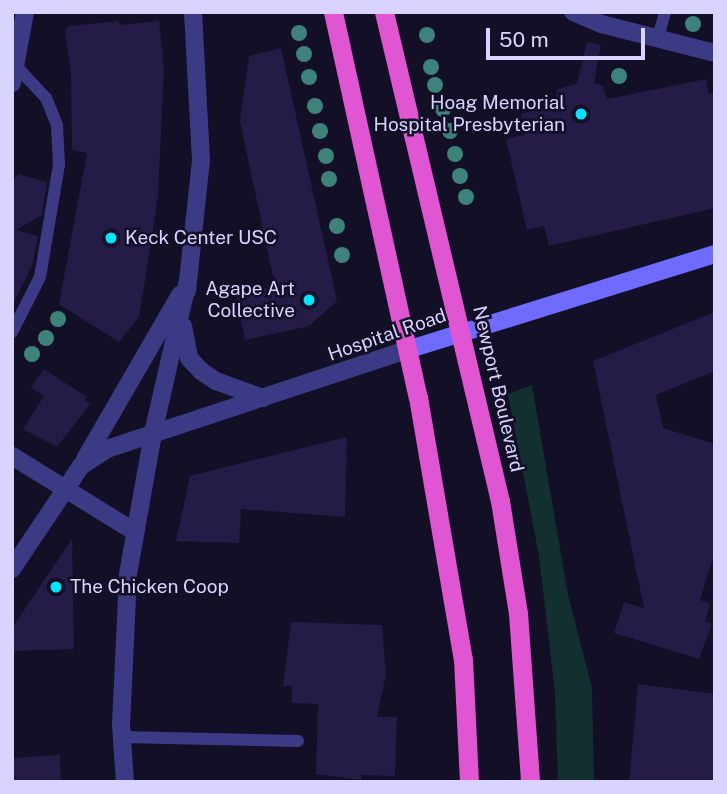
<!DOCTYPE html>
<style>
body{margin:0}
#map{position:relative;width:727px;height:794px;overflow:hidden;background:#130f26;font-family:"Public Sans",sans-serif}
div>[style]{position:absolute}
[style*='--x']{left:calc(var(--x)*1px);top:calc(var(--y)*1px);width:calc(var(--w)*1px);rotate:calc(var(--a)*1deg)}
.green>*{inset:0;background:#12302f}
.building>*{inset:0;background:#241b47}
.service>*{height:12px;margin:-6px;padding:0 6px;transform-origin:6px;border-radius:6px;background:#3d3a85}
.minor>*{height:18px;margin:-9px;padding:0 9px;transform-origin:9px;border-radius:9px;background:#3d3a85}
.tertiary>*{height:18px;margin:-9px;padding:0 9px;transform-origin:9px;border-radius:9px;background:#3d3a85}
.secondary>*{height:18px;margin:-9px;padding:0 9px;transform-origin:9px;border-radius:9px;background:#6f6bff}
.trunk>*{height:19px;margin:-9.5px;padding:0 9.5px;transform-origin:9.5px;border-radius:9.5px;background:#e055d1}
.trees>*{width:16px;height:16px;margin:-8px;border-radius:50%;background:#3d827b}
.dots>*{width:19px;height:19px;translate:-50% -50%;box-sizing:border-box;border:4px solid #130f26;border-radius:50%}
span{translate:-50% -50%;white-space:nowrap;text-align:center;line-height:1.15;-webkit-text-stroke:5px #130f26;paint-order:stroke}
.poi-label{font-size:19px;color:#d9d4ff}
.right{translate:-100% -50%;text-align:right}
.left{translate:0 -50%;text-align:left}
.street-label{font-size:19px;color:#d9d4ff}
.frame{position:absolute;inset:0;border:14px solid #d9d4ff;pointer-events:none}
.scale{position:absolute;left:486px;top:28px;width:159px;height:32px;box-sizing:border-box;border:4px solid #d9d4ff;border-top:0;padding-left:9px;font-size:21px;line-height:24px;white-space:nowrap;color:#d9d4ff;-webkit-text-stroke:5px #130f26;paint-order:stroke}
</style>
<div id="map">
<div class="green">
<i style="clip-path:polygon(532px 385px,568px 595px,592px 688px,594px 782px,558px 782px,555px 692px,539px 556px,508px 394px)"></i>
</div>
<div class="building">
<i style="clip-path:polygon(119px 21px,119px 25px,159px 21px,164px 68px,158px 196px,145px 281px,139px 317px,119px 342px,59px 304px,87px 153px,72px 150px,71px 76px,65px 31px,69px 26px)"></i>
<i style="clip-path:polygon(587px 42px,601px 45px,594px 83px,603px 86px,607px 99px,706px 79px,709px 94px,715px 93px,715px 208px,549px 246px,544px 226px,527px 230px,506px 139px,525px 134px,521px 114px,556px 104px,557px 89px,577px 84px)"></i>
<i style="clip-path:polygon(281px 48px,337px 301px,309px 326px,245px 340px,236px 295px,275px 286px,240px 121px,249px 56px)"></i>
<i style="clip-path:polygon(18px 174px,47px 182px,42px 215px,16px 230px,38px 236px,33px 263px,12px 306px,12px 181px)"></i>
<i style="clip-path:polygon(715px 312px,715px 371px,656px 395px,663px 428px,715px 444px,715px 552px,700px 600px,710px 603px,705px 621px,712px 624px,699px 659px,614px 633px,624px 602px,644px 608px,593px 361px)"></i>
<i style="clip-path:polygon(44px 369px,87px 397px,84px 400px,90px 404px,57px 447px,23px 429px,44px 396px,31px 388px)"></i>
<i style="clip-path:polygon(347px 437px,345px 517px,241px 509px,239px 543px,176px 541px,190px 476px)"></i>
<i style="clip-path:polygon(72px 539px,74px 649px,12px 651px,12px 628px)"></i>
<i style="clip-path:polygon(291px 622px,382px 625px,386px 674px,377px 717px,397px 717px,395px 776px,361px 775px,361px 780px,316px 774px,318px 704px,292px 703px,292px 686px,283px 686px)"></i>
<i style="clip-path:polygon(638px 684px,715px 694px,715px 782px,629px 782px)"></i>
<i style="clip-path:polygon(60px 755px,61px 782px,15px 782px,12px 758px)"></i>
</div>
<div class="service">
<i style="--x:658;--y:37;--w:26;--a:-74"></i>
<i style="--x:12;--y:332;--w:62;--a:-63"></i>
<i style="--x:40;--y:277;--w:114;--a:-80.4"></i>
<i style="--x:59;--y:165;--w:40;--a:-92.9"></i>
<i style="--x:57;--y:125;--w:29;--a:-112"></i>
<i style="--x:46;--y:98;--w:44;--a:-133.2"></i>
<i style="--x:122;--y:737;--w:176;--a:1.3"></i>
</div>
<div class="minor">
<i style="--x:573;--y:12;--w:30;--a:23"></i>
<i style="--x:601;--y:24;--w:118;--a:14.3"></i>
<i style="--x:12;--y:83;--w:72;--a:-79.6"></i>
<i style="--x:12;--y:456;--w:145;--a:31.7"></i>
</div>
<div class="tertiary">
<i style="--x:187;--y:291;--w:132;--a:-83.9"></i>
<i style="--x:201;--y:160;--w:148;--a:-93.1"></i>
<i style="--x:183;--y:326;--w:33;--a:79"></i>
<i style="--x:189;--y:358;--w:18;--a:47"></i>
<i style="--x:201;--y:371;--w:18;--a:34"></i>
<i style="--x:216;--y:381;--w:50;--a:19.9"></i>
<i style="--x:85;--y:459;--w:190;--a:-59.9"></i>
<i style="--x:12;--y:569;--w:124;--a:-56.2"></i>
<i style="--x:81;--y:466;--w:31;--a:-33"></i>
<i style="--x:107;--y:449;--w:319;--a:-18.3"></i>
<i style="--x:125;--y:782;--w:57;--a:-94"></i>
<i style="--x:121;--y:725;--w:151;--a:-87.3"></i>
<i style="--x:128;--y:574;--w:143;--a:-79.9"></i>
<i style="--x:153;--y:433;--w:157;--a:-77.1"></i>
</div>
<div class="secondary">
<i style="--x:410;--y:349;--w:319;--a:-17.3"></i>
</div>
<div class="trunk">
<i style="--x:333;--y:12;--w:394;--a:77.6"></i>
<i style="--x:418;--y:397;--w:266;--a:80.3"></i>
<i style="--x:463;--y:659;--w:123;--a:87.2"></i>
<i style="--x:384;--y:12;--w:503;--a:76.66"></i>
<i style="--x:500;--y:501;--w:113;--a:80.9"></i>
<i style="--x:518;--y:613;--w:169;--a:85.9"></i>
</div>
<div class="trees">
<i style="left:693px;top:24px"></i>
<i style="left:299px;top:33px"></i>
<i style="left:427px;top:35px"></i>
<i style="left:304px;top:54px"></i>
<i style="left:431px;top:67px"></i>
<i style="left:619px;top:76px"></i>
<i style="left:309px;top:77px"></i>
<i style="left:435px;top:85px"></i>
<i style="left:315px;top:106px"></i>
<i style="left:443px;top:109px"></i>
<i style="left:320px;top:131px"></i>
<i style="left:450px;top:131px"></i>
<i style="left:455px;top:154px"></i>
<i style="left:326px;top:156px"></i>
<i style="left:460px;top:176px"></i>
<i style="left:329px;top:179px"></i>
<i style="left:466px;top:197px"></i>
<i style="left:337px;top:226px"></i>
<i style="left:342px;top:255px"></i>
<i style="left:58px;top:319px"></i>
<i style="left:46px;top:338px"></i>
<i style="left:32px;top:354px"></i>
</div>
<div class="dots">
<i style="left:581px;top:114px;background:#00e5ff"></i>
<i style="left:111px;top:238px;background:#00e5ff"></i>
<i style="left:309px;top:300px;background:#00e5ff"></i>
<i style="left:56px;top:587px;background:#00e5ff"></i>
</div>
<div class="poi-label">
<span class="right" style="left:565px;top:114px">Hoag Memorial<br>Hospital Presbyterian</span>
<span class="left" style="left:125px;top:238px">Keck Center USC</span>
<span class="right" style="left:295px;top:300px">Agape Art<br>Collective</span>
<span class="left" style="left:70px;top:587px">The Chicken Coop</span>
</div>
<div class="street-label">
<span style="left:387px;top:335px;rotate:-19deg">Hospital Road</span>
<span style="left:498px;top:389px;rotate:77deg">Newport Boulevard</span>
</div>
<div class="frame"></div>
<div class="scale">50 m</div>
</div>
